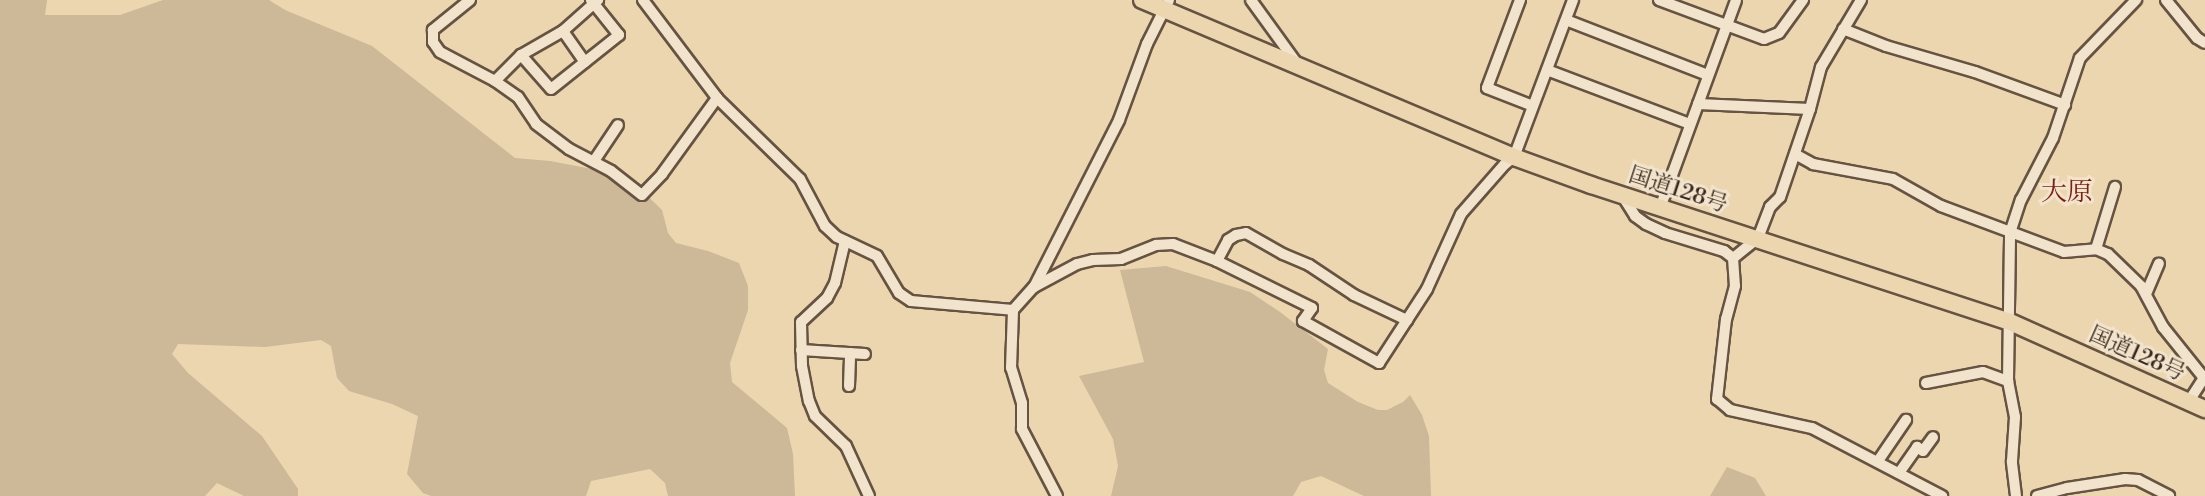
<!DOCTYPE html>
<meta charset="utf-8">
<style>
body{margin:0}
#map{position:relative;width:2205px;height:496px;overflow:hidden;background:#ebd6b0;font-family:"Libre Bodoni","Noto Serif JP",serif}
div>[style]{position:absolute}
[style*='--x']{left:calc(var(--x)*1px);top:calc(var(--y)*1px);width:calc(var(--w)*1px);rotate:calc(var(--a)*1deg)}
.green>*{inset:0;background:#cdb897}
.roads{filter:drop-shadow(2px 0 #665341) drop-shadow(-2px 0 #665341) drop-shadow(0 2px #665341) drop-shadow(0 -2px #665341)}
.minor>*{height:10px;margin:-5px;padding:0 5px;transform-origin:5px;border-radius:5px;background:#f2e4cc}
.highway>*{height:16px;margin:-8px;padding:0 8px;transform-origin:8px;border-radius:8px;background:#ebd6b0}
span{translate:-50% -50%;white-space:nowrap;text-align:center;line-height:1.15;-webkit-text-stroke:6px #f2e4cc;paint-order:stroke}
.street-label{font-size:22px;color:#39271c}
.quarter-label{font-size:26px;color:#7a1f14}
</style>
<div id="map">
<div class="green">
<i style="clip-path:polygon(0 0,47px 0,45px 15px,120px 15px,163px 0,269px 0,285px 10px,372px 46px,515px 158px,550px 161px,608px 172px,632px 181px,662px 210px,668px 233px,676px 243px,708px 251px,739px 263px,748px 286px,748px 310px,730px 363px,732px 382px,787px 428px,793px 454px,795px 496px,668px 496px,665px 483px,650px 469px,591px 481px,586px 496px,431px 496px,423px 493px,407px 474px,418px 416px,392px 404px,349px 391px,337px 378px,331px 346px,321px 340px,265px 347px,178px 344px,172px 354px,188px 373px,262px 436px,298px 489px,298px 496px,244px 496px,217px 483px,205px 496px,0 496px)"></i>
<i style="clip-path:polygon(1166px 266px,1250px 292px,1280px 312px,1328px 349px,1324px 370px,1328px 383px,1358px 402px,1378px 410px,1387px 410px,1403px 402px,1410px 395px,1422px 415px,1429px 436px,1431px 496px,1364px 496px,1321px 476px,1301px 482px,1293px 496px,1111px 496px,1118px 466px,1113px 439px,1079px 376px,1144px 362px,1120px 270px)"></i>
<i style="clip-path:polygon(1727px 467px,1755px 478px,1766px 496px,1710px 496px)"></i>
</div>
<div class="roads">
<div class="minor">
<i style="--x:470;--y:0;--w:48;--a:141"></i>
<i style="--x:433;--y:30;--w:12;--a:90"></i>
<i style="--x:433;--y:42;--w:12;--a:55"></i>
<i style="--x:440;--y:52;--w:62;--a:27.8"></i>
<i style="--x:495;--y:81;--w:28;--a:35"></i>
<i style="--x:518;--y:97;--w:32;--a:56"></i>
<i style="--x:536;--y:124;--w:41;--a:37.1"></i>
<i style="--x:569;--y:149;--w:47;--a:27.6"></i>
<i style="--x:611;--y:171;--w:39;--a:38"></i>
<i style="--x:642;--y:195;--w:29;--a:-46"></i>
<i style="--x:662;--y:174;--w:94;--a:-54.1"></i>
<i style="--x:643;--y:0;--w:123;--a:52.9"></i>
<i style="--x:717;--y:98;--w:116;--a:44.3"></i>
<i style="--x:800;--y:179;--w:53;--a:62"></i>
<i style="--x:825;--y:226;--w:16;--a:43"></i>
<i style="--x:837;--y:237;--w:44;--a:25.4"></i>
<i style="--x:877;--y:256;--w:43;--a:59.3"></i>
<i style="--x:899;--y:293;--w:14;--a:34"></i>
<i style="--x:911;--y:301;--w:102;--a:5"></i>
<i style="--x:1251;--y:0;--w:80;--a:54.1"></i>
<i style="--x:1520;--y:0;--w:94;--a:110.6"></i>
<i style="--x:1487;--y:88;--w:49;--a:21.4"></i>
<i style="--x:1659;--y:0;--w:112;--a:20.4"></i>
<i style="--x:1764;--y:39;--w:16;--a:-22"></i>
<i style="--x:1779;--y:33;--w:41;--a:-54"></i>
<i style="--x:1861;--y:0;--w:78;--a:120.8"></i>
<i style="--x:1821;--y:67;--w:43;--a:104.7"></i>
<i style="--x:1810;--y:109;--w:93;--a:108.8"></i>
<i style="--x:1780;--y:197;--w:14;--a:135"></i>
<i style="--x:1770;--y:207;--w:33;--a:111"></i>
<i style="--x:1758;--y:238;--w:32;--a:141"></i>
<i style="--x:1733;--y:258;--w:28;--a:86"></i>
<i style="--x:1735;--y:286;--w:34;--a:105"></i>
<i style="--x:1726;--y:319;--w:81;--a:96.4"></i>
<i style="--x:1717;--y:399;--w:17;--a:40"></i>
<i style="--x:1730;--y:410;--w:84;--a:12.4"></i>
<i style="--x:1812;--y:428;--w:147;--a:27.6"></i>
<i style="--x:2166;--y:0;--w:49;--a:50.8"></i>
<i style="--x:2197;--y:38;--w:9;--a:32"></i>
<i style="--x:1566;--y:20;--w:152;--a:21.2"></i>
<i style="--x:1843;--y:29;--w:46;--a:21.6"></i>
<i style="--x:1886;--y:46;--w:93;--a:16.3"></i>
<i style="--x:1975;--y:72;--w:96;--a:20.1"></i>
<i style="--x:563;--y:31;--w:38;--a:55"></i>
<i style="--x:521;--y:55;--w:45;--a:48.6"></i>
<i style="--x:551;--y:89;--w:87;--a:-38.5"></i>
<i style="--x:619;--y:35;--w:45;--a:-128.7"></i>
<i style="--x:1547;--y:70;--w:153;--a:20.7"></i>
<i style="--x:495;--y:81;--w:37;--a:-45"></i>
<i style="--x:521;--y:55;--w:48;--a:-29.7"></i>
<i style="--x:563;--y:31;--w:47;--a:-41.5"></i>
<i style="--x:1698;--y:104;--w:112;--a:2.6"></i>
<i style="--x:1795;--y:154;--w:21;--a:29"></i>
<i style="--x:1813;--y:164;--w:81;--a:10.6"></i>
<i style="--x:1893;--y:179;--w:55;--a:29.4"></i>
<i style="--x:1941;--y:206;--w:131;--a:20.5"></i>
<i style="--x:2064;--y:252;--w:32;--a:-5"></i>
<i style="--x:2096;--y:249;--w:13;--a:23"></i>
<i style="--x:2108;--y:254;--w:46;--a:44.1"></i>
<i style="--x:2141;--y:286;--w:47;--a:61.8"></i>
<i style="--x:2163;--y:327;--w:65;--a:51.2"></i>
<i style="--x:594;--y:161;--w:43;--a:-56.3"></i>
<i style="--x:1622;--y:195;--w:25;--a:58"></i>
<i style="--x:1635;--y:216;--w:14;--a:36"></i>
<i style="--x:1646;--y:224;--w:21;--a:25"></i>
<i style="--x:1665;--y:233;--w:62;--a:17"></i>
<i style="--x:1724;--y:251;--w:11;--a:38"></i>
<i style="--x:1660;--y:208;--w:221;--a:-69.9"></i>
<i style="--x:845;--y:241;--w:43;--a:103.4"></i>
<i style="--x:835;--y:283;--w:17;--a:118"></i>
<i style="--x:827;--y:298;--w:35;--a:137"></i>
<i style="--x:801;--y:322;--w:44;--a:88.7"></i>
<i style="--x:802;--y:366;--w:36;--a:79"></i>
<i style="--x:809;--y:401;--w:16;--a:68"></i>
<i style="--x:815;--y:416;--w:43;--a:44.1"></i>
<i style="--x:846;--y:446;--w:55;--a:65.3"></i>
<i style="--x:2096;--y:249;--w:65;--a:-73"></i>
<i style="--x:1217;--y:261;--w:24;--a:-62"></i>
<i style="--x:1228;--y:240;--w:9;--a:-32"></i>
<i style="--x:1236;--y:235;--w:10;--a:-11"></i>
<i style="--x:1246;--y:233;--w:43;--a:29.6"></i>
<i style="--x:1283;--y:254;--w:28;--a:23"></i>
<i style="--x:1309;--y:265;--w:54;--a:33.7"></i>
<i style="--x:1354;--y:295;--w:59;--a:25.3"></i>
<i style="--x:1034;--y:287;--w:49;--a:-28.1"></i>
<i style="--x:1077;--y:264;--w:16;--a:-14"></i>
<i style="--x:1093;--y:260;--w:28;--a:-2"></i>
<i style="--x:1121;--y:259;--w:38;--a:-22"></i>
<i style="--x:1156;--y:245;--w:17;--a:-3"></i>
<i style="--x:1173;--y:244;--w:47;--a:21.1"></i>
<i style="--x:1217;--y:261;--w:106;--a:26.3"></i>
<i style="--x:1312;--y:308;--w:16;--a:125"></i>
<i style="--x:1303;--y:321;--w:87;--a:28.9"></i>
<i style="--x:1379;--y:363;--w:88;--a:-57"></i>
<i style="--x:1427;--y:289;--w:82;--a:-65.6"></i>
<i style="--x:1461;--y:214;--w:67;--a:-48.7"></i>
<i style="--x:1505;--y:164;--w:11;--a:-38"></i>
<i style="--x:1514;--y:157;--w:168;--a:-69.4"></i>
<i style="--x:2146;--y:294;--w:33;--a:-67"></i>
<i style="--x:801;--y:350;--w:64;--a:3.6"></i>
<i style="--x:1926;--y:383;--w:58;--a:-10.9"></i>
<i style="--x:1983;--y:372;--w:27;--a:20"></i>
<i style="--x:849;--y:386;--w:33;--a:-88"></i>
<i style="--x:2189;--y:401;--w:30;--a:-57"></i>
<i style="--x:1878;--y:461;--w:50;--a:-55.7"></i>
<i style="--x:1899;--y:473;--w:32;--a:-55"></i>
<i style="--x:1917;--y:447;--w:7;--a:34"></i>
<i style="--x:1923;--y:451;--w:17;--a:-54"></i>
<i style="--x:1057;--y:496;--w:76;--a:-117.6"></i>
<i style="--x:1022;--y:429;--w:26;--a:-90"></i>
<i style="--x:1022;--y:403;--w:37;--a:-107"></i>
<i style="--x:1011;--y:368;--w:58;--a:-88"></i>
<i style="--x:1013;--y:310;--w:31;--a:-48"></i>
<i style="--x:1034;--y:287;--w:187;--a:-63"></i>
<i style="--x:1119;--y:120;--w:81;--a:-69.8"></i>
<i style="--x:1147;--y:44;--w:49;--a:-63.4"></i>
<i style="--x:2016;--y:496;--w:35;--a:-97"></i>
<i style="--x:2012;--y:461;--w:44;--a:-86.1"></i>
<i style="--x:2015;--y:417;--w:37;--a:-101"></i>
<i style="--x:2008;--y:381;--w:148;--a:-89.2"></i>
<i style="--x:2010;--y:233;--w:35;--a:-72"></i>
<i style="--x:2021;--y:200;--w:70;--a:-62.7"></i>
<i style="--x:2053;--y:138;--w:84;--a:-71.4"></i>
<i style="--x:2080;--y:58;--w:81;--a:-46"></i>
<i style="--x:2037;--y:496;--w:31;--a:-15"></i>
<i style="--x:2067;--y:488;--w:59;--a:-8.8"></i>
<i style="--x:2125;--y:479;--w:13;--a:4"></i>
<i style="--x:2138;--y:480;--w:35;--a:27"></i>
</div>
<div class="highway">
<i style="--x:1142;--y:0;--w:404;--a:22.9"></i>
<i style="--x:1514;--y:157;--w:82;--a:20"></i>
<i style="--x:1591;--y:185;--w:439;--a:18.1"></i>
<i style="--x:2008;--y:321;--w:216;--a:24.1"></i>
</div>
</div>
<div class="street-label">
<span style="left:1678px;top:190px;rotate:18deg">国道128号</span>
<span style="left:2137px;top:354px;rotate:24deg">国道128号</span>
</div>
<div class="quarter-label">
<span style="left:2067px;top:193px">大原</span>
</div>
</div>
